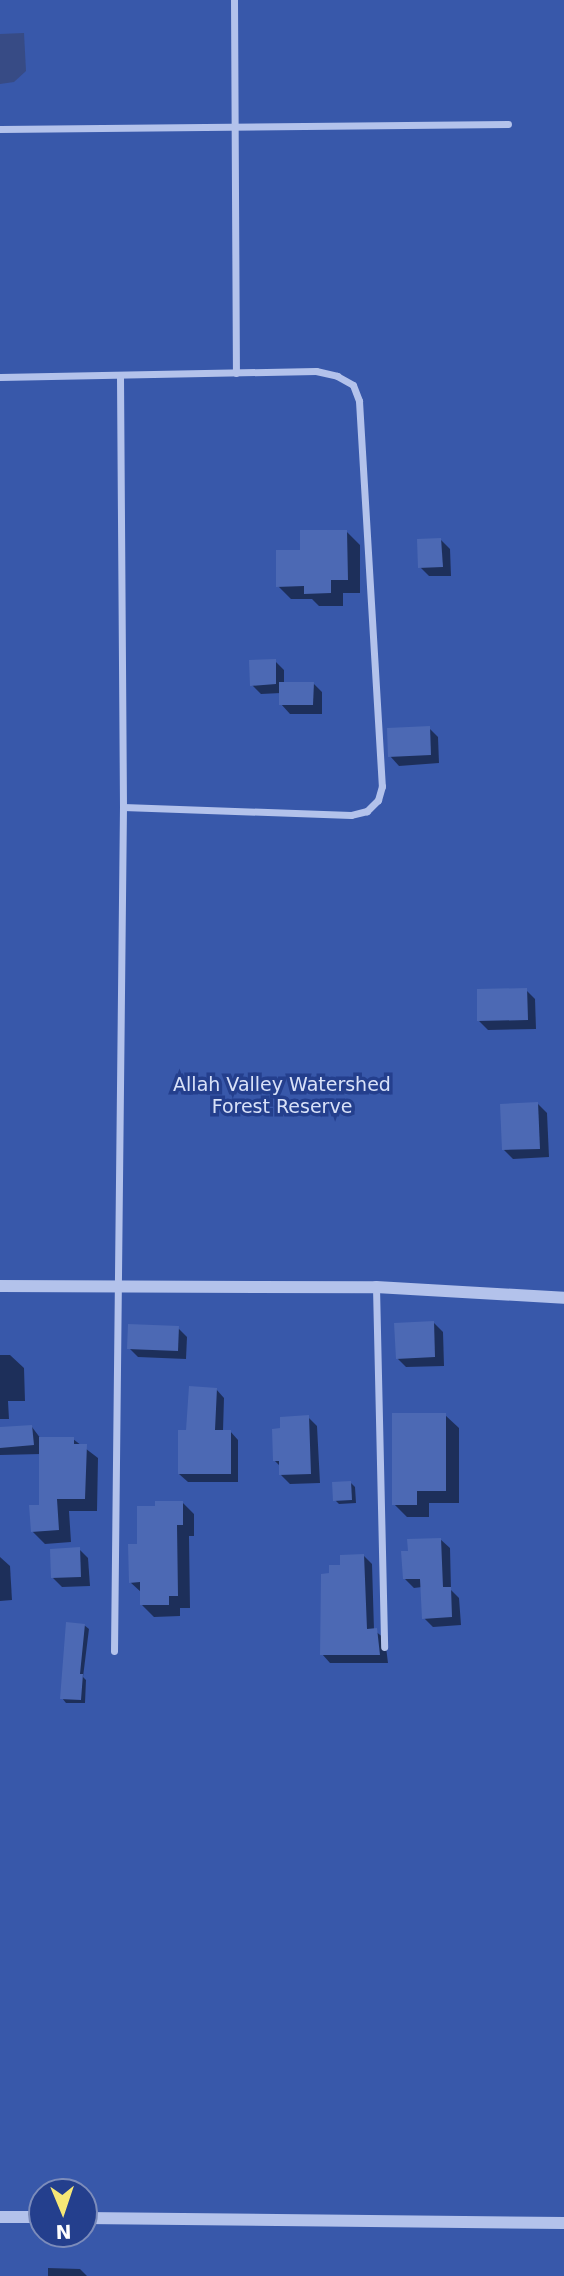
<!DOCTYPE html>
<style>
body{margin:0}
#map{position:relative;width:564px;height:2276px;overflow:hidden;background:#243f8d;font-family:"DejaVu Sans",sans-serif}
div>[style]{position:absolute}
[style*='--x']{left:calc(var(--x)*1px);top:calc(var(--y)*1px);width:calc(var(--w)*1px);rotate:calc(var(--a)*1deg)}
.green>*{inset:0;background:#3858aa}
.water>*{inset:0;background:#374b85}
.shadow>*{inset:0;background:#0007}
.building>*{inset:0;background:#4c69b4}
.minor>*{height:7px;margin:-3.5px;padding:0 3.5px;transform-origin:3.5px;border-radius:3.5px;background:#b3c2eb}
.tertiary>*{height:12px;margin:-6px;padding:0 6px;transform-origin:6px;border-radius:6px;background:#b3c2eb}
span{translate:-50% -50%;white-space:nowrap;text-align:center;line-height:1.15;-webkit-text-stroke:7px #243f8d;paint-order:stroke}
.park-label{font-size:19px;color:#d8e1f8}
.north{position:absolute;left:28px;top:2178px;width:70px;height:70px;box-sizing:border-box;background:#243f8d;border:2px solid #7c8cbb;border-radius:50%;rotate:178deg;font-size:19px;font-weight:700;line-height:28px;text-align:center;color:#fff}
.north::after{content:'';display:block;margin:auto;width:24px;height:32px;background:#f6e776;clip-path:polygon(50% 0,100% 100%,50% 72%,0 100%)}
</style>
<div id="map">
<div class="green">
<i style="clip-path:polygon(evenodd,0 0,564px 0,564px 2276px,0 2276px,0 0,42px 2192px,84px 2192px,84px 2234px,42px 2234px,42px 2192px)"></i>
</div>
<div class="water">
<i style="clip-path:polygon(24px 33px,26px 71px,14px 82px,0 84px,0 34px)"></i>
</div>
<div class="shadow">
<i style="clip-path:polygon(346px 531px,360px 545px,360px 593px,343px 593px,343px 606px,319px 606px,312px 599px,291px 599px,278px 586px,302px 552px)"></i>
<i style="clip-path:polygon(441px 540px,450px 549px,451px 576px,429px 576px,420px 567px)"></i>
<i style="clip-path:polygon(275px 661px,284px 670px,284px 683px,313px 683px,322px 692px,322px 714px,290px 714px,281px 704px,281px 693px,261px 694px,252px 685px)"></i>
<i style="clip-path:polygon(429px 728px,438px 737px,439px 763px,399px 766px,390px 756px)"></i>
<i style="clip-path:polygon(526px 990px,535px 999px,536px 1029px,488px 1030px,479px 1021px)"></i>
<i style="clip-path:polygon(538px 1104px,547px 1113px,549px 1157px,513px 1159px,504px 1150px)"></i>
<i style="clip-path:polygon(434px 1323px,443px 1332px,444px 1366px,406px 1367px,397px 1358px)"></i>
<i style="clip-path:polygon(178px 1328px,187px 1337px,186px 1359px,138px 1357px,129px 1348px)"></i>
<i style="clip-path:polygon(0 1355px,10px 1355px,24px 1368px,25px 1401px,8px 1401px,9px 1419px,0 1419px)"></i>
<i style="clip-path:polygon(216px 1389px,224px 1398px,223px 1431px,230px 1431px,238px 1440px,238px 1482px,188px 1482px,179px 1474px,188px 1431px)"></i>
<i style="clip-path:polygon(445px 1415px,459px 1428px,459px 1503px,429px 1503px,429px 1517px,407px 1517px,394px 1504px)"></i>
<i style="clip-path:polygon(308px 1417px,317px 1426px,320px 1483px,290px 1484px,281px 1475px,281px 1467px,274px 1460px,282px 1430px)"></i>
<i style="clip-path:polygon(32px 1427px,41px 1439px,73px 1439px,98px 1458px,97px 1511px,69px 1511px,71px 1542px,45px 1544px,32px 1531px,41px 1506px,41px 1454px,0 1455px,0 1429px)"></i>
<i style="clip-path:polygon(351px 1483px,355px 1487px,356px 1503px,339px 1504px,335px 1500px)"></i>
<i style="clip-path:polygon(182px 1502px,194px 1514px,194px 1536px,189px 1536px,190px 1608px,180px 1608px,180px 1616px,154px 1617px,142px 1605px,142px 1593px,130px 1582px,138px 1545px,156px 1508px)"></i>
<i style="clip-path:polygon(440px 1539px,450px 1548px,451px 1590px,459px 1598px,461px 1625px,433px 1627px,424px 1618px,422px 1587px,414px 1588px,405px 1579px)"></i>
<i style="clip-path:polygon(79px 1549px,88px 1558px,90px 1586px,62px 1587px,53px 1578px)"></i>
<i style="clip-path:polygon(364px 1556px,372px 1564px,374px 1630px,385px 1639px,388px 1663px,330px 1663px,322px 1654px,331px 1575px)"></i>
<i style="clip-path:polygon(0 1557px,10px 1566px,12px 1600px,0 1601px)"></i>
<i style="clip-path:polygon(84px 1625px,89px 1629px,83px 1677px,86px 1680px,85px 1703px,66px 1703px,62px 1698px)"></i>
<i style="clip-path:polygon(48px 2268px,80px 2269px,87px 2276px,48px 2276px)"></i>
</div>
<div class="building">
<i style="clip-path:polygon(300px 530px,347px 530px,348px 580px,331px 580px,331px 593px,304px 594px,304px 586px,276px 587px,276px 550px,300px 550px)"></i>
<i style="clip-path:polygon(441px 538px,443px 567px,418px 568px,417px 539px)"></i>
<i style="clip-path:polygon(276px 659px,276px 684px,250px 686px,249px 660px)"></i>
<i style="clip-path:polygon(279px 682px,314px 682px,313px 705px,279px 705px)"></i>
<i style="clip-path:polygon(430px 726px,431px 755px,388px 757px,387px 728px)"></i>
<i style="clip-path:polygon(527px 988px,528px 1020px,477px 1021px,477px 989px)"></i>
<i style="clip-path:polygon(538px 1102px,540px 1149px,502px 1150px,500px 1104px)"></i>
<i style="clip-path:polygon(434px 1321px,435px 1357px,396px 1359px,394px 1323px)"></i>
<i style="clip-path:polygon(128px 1324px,179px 1326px,178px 1351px,127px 1349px)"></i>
<i style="clip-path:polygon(189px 1386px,217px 1388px,215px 1430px,231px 1430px,231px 1474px,178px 1474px,178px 1430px,186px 1430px)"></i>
<i style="clip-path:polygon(392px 1413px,446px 1413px,446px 1491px,417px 1491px,417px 1505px,392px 1505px)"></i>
<i style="clip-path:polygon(309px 1415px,311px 1474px,279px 1475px,279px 1461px,273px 1461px,272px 1429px,280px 1428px,280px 1417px)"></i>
<i style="clip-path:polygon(32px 1425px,34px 1445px,0 1448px,0 1427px)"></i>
<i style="clip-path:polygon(39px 1437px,74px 1437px,74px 1444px,87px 1444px,85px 1499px,57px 1499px,59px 1530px,31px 1532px,29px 1505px,39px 1505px)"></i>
<i style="clip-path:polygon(351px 1481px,352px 1500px,333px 1501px,332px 1482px)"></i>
<i style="clip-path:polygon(155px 1501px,183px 1501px,183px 1525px,177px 1525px,178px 1596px,169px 1596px,169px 1605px,140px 1605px,140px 1582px,129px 1583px,128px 1544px,137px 1544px,137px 1506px,155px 1506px)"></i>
<i style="clip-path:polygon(441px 1538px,443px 1587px,451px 1587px,452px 1617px,422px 1619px,420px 1579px,403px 1579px,401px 1551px,408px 1551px,407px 1539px)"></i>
<i style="clip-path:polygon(80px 1547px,81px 1577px,51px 1578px,50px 1549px)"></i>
<i style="clip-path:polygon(364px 1554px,367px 1629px,377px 1628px,380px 1655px,320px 1655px,321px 1574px,329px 1573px,329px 1565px,340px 1565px,340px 1555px)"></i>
<i style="clip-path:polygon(66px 1622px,85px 1624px,80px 1674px,83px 1674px,81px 1700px,60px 1699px)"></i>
</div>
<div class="minor">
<i style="--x:234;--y:0;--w:373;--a:89.7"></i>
<i style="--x:0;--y:129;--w:508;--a:-0.56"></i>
<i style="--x:0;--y:377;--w:316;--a:-1.1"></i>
<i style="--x:316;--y:371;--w:22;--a:13"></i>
<i style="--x:337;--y:376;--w:18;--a:29"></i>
<i style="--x:353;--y:385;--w:17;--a:69"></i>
<i style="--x:359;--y:401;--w:386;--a:86.6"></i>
<i style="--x:382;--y:786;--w:15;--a:106"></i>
<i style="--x:378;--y:800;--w:16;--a:135"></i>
<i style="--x:367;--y:811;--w:16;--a:166"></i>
<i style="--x:351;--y:815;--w:228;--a:-178"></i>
<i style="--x:376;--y:1287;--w:360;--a:88.7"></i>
<i style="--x:114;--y:1651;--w:844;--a:-89.39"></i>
<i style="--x:123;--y:807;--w:431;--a:-90.4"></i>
</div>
<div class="tertiary">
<i style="--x:0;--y:1286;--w:376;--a:0.2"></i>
<i style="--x:376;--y:1287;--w:188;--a:3.3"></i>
<i style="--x:0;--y:2217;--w:42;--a:0"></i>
<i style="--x:84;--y:2218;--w:480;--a:0.6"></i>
</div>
<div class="park-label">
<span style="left:282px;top:1096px">Allah Valley Watershed<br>Forest Reserve</span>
</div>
<div class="north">N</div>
</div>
